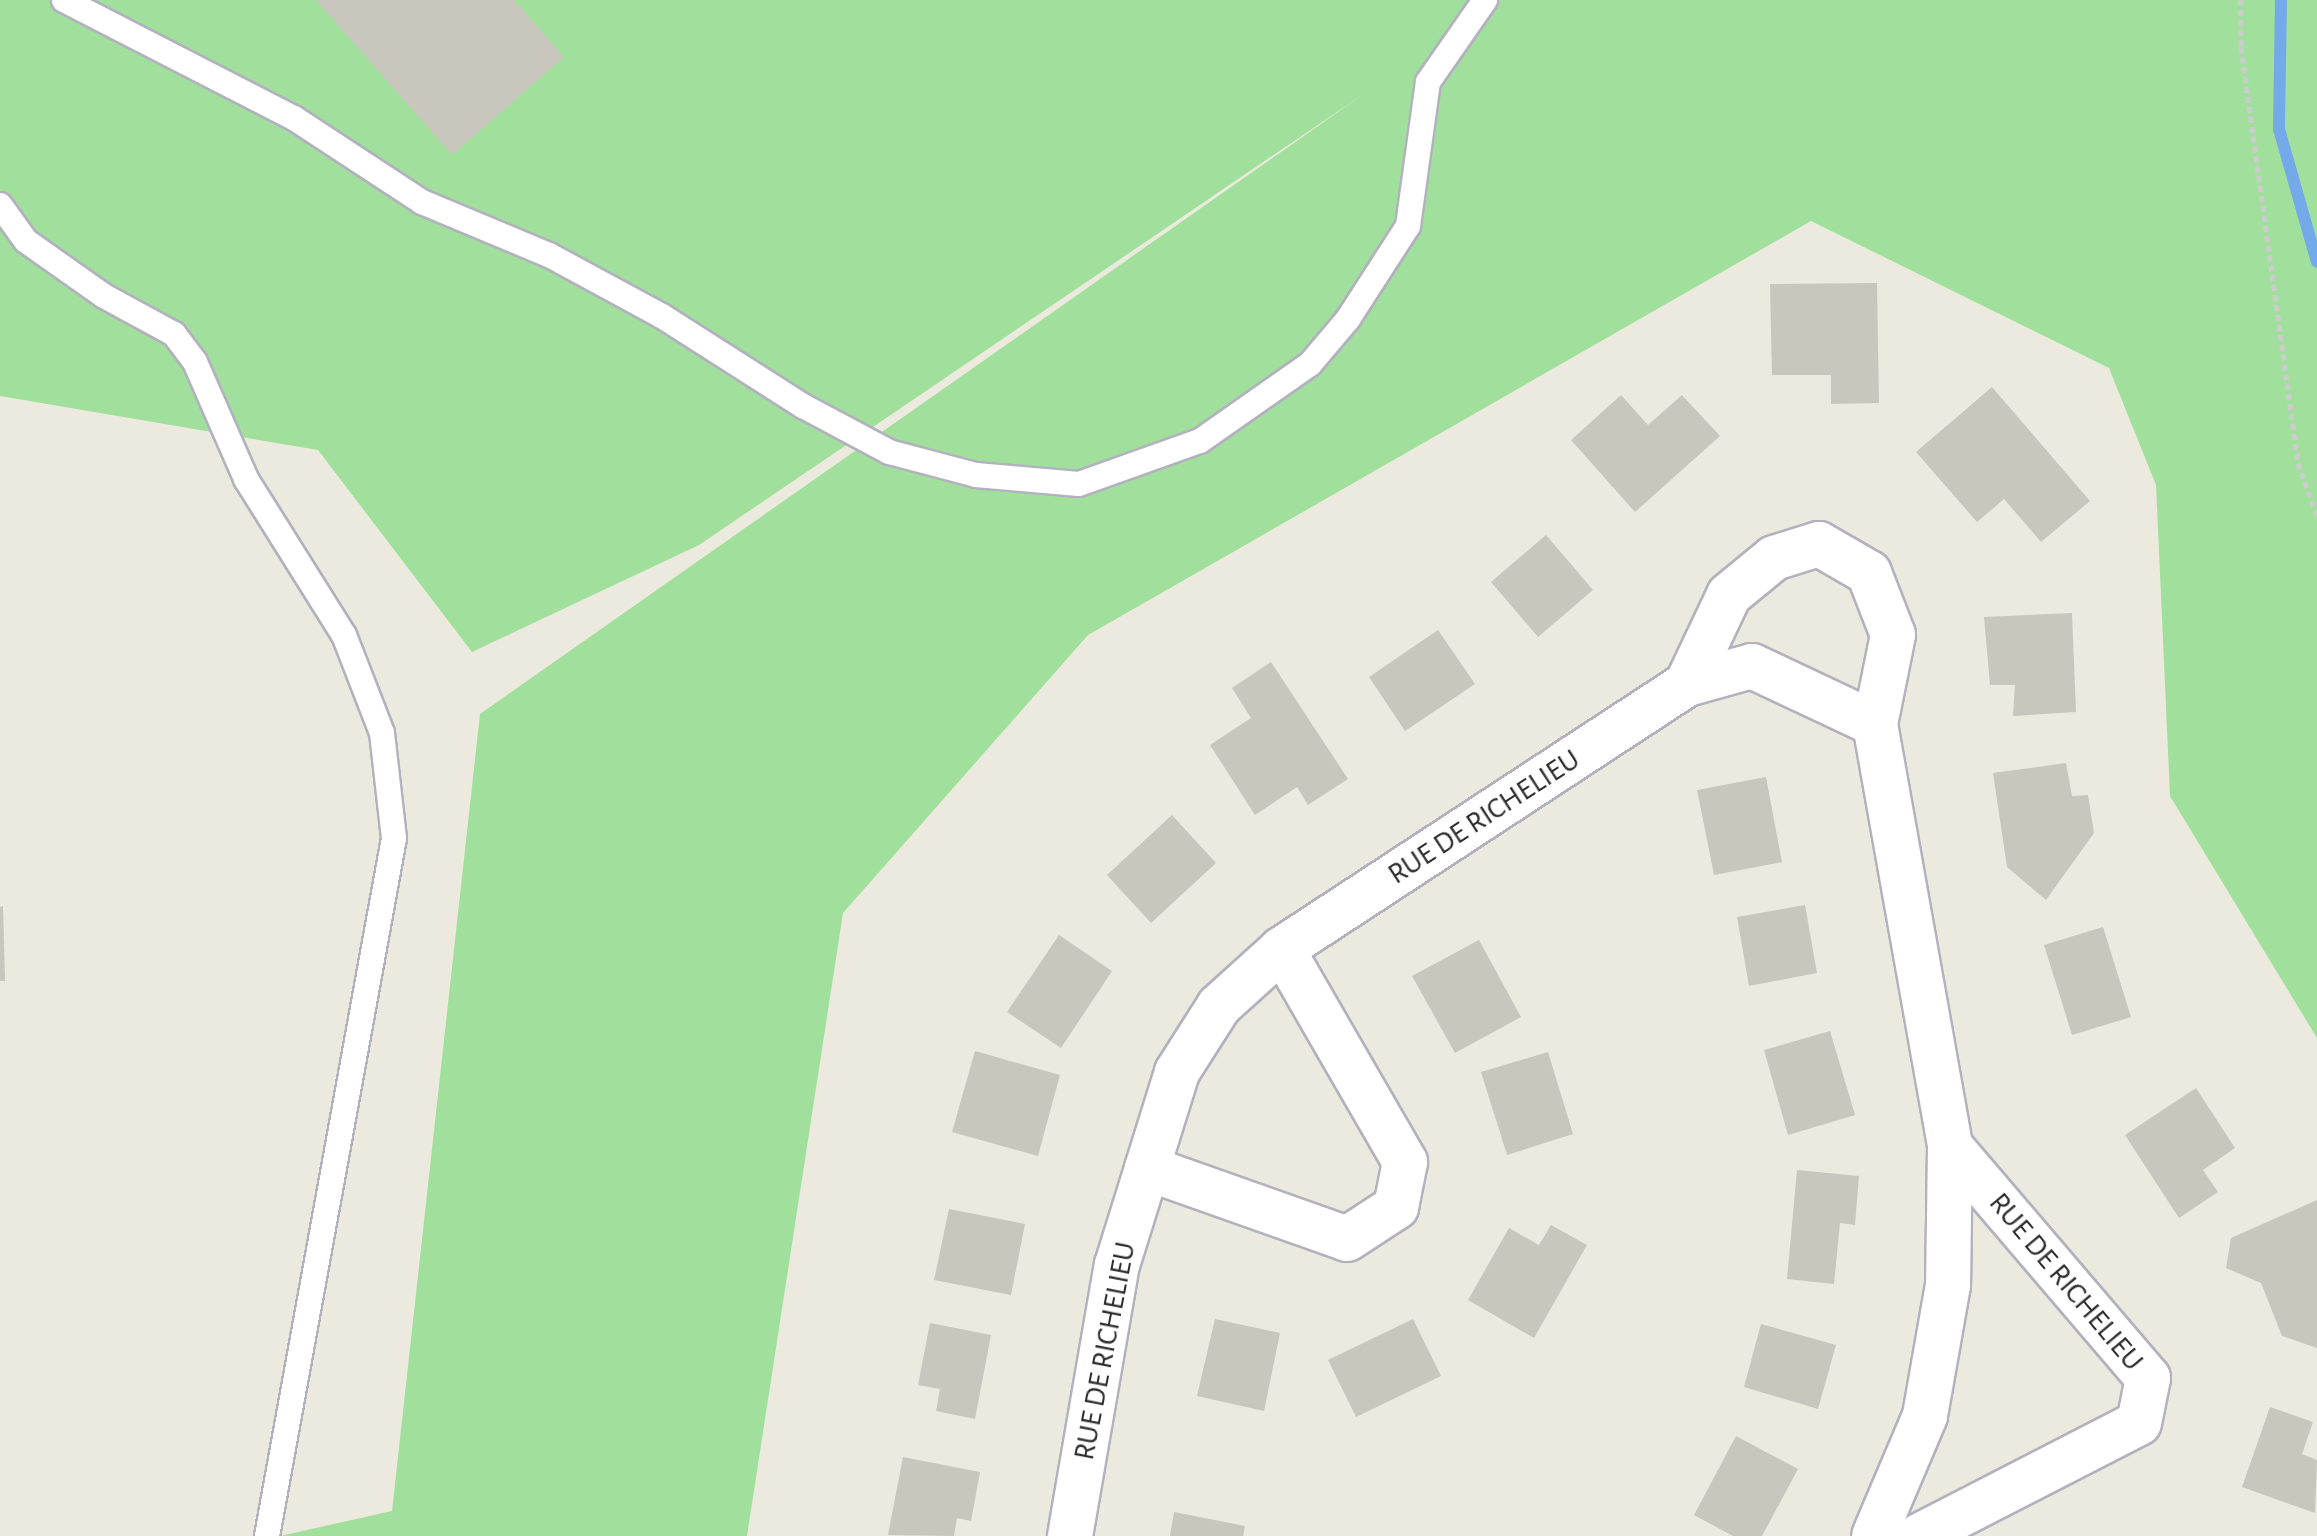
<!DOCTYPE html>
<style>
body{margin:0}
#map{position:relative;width:2317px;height:1536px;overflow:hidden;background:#eceade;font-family:"Alegreya Sans",sans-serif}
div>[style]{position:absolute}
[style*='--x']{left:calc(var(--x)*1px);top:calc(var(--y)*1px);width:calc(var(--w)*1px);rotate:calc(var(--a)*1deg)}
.green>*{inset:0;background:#a1e09c}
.stream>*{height:12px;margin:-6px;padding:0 6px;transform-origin:6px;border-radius:6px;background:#75aaea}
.building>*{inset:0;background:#c8c6bd}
.path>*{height:5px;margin-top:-2.5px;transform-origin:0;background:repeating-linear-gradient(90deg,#ccc 0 6px,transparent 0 10px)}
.roads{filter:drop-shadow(2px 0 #b2b1be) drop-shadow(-2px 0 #b2b1be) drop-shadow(0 2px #b2b1be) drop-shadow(0 -2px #b2b1be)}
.service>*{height:24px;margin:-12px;padding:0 12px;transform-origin:12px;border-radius:12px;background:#fff}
.minor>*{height:44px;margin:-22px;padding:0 22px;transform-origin:22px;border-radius:22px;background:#fff}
span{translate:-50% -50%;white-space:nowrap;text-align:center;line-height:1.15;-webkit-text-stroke:8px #fff;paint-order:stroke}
.street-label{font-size:30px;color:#2b2b2b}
</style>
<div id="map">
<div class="green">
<i style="clip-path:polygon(0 0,2317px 0,2317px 1038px,2170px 796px,2156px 485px,2109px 368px,1811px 221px,1088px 635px,843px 913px,747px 1536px,280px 1536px,392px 1511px,480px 714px,1365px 93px,699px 545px,472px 652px,318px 450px,0 396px)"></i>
</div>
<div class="stream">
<i style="--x:2281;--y:0;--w:129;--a:90.9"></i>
<i style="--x:2279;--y:129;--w:138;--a:74.1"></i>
</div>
<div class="building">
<i style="clip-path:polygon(316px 0,514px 0,564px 57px,452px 155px)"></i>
<i style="clip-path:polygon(1877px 283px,1879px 403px,1831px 404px,1831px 375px,1772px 375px,1770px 284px)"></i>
<i style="clip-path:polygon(1992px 387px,2090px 501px,2041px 542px,2004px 499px,1977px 522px,1916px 452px)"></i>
<i style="clip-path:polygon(1621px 395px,1648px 425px,1682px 395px,1720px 436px,1635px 512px,1571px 440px)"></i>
<i style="clip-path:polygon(1546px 535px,1593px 590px,1538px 637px,1491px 582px)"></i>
<i style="clip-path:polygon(2072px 613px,2076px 712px,2013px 716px,2015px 685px,1990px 685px,1984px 617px)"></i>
<i style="clip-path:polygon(1438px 630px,1475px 684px,1405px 731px,1369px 677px)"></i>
<i style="clip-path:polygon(1271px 662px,1348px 779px,1308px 805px,1297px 787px,1255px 815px,1210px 745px,1251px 718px,1232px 688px)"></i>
<i style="clip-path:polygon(2066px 763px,2072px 796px,2088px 795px,2094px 833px,2046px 900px,2007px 867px,1993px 773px)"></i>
<i style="clip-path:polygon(1766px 777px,1782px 862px,1714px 875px,1697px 790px)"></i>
<i style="clip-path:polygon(1172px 815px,1216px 863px,1151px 923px,1107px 875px)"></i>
<i style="clip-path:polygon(1805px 905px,1817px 973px,1749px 986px,1737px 917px)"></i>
<i style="clip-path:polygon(3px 906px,5px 981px,0 981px,0 907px)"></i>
<i style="clip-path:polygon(2103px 927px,2131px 1017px,2072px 1035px,2044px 945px)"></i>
<i style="clip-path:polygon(1059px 935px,1112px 971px,1061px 1048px,1007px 1012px)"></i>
<i style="clip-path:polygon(1479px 940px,1521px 1017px,1455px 1053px,1412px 976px)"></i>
<i style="clip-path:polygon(1830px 1031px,1855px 1115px,1788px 1135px,1764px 1050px)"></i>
<i style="clip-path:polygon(975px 1051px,1060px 1075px,1038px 1156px,952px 1132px)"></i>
<i style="clip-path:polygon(1548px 1052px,1573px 1134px,1507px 1155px,1481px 1072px)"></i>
<i style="clip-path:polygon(2196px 1088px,2235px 1148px,2203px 1170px,2218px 1192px,2179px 1218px,2125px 1135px)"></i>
<i style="clip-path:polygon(1797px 1170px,1859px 1176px,1855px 1225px,1840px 1223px,1834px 1284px,1787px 1279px)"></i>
<i style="clip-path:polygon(2317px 1200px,2317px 1348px,2282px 1336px,2261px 1283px,2226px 1268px,2231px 1238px)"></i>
<i style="clip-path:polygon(949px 1209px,1025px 1224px,1011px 1295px,934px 1280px)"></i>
<i style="clip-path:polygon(1551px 1225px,1587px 1245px,1534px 1338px,1468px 1300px,1509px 1228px,1539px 1245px)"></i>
<i style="clip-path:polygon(1215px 1319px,1280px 1333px,1264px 1411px,1197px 1396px)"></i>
<i style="clip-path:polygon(1413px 1319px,1441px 1376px,1356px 1417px,1328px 1360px)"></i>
<i style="clip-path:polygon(930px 1323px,991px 1335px,975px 1419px,936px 1411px,940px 1389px,918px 1385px)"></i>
<i style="clip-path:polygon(1761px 1324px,1836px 1345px,1818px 1409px,1744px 1387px)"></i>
<i style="clip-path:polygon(2270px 1407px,2313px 1422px,2302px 1454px,2317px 1460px,2315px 1513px,2242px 1487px)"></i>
<i style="clip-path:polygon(1736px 1436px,1798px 1469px,1762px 1536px,1733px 1536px,1694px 1515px)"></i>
<i style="clip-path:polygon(903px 1457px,980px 1472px,971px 1521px,957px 1518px,954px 1536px,888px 1535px)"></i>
<i style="clip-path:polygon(1174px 1512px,1245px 1526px,1243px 1536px,1170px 1536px)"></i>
</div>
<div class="path">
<i style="--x:2241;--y:0;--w:47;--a:90"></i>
<i style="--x:2241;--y:47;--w:420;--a:82.2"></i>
<i style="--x:2298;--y:463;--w:56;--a:70.3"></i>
</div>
<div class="roads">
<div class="service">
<i style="--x:64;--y:0;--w:259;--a:27.2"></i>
<i style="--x:294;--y:118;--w:153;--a:33.3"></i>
<i style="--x:422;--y:202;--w:138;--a:22.7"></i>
<i style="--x:549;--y:255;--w:128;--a:28.4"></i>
<i style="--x:662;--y:316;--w:167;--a:32.6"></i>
<i style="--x:803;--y:406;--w:98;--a:28.1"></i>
<i style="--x:889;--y:452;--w:90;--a:14.8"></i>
<i style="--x:976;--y:475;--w:103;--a:5"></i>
<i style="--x:1079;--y:484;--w:128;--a:-19.6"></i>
<i style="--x:1200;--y:441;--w:134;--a:-35"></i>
<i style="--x:1310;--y:364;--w:59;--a:-49.8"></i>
<i style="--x:1348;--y:319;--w:111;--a:-57.2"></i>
<i style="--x:1408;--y:226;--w:145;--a:-82.1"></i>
<i style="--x:1428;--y:82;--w:100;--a:-55.2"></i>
<i style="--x:0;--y:205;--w:44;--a:54.2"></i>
<i style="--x:26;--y:241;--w:95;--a:35.2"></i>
<i style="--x:104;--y:296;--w:80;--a:28.5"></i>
<i style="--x:174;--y:334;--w:35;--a:53"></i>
<i style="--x:195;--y:362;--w:128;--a:66.4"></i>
<i style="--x:246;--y:479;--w:184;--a:57.9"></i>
<i style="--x:344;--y:635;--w:105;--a:68.8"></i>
<i style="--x:382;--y:733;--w:106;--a:83.5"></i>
<i style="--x:394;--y:838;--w:709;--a:100.31"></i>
</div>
<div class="minor">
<i style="--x:1687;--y:684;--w:98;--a:-64.7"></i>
<i style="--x:1729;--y:595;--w:58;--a:-39.4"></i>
<i style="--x:1774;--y:558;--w:47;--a:-17.3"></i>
<i style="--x:1819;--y:544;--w:58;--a:30.1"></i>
<i style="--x:1869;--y:573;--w:66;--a:68.8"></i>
<i style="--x:1893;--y:635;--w:91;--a:101.4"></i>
<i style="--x:1875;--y:724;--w:429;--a:79.9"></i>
<i style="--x:1950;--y:1146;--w:139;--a:90.8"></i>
<i style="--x:1948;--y:1285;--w:133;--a:100"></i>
<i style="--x:1925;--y:1416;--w:130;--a:113"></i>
<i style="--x:1147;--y:1168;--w:212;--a:19.5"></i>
<i style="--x:1347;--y:1239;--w:59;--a:-33.1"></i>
<i style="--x:1396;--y:1207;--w:46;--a:-78.7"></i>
<i style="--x:1405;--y:1162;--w:246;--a:-120"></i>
<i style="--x:1070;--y:1536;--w:275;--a:-80.2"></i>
<i style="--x:1117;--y:1265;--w:202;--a:-72.7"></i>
<i style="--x:1177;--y:1072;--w:78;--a:-57.5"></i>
<i style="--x:1219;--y:1006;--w:85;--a:-42.1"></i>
<i style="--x:1282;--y:949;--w:484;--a:-33.2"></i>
<i style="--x:1687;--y:684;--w:67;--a:-15.5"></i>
<i style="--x:1752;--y:666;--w:136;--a:25.2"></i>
<i style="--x:1919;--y:1536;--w:247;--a:-27.2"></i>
<i style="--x:2139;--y:1423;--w:46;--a:-78.7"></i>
<i style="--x:2148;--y:1378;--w:305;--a:-130.5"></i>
</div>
</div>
<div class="street-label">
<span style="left:1484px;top:817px;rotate:-33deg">RUE DE RICHELIEU</span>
<span style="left:2066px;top:1282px;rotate:50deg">RUE DE RICHELIEU</span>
<span style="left:1105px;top:1351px;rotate:-79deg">RUE DE RICHELIEU</span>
</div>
</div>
